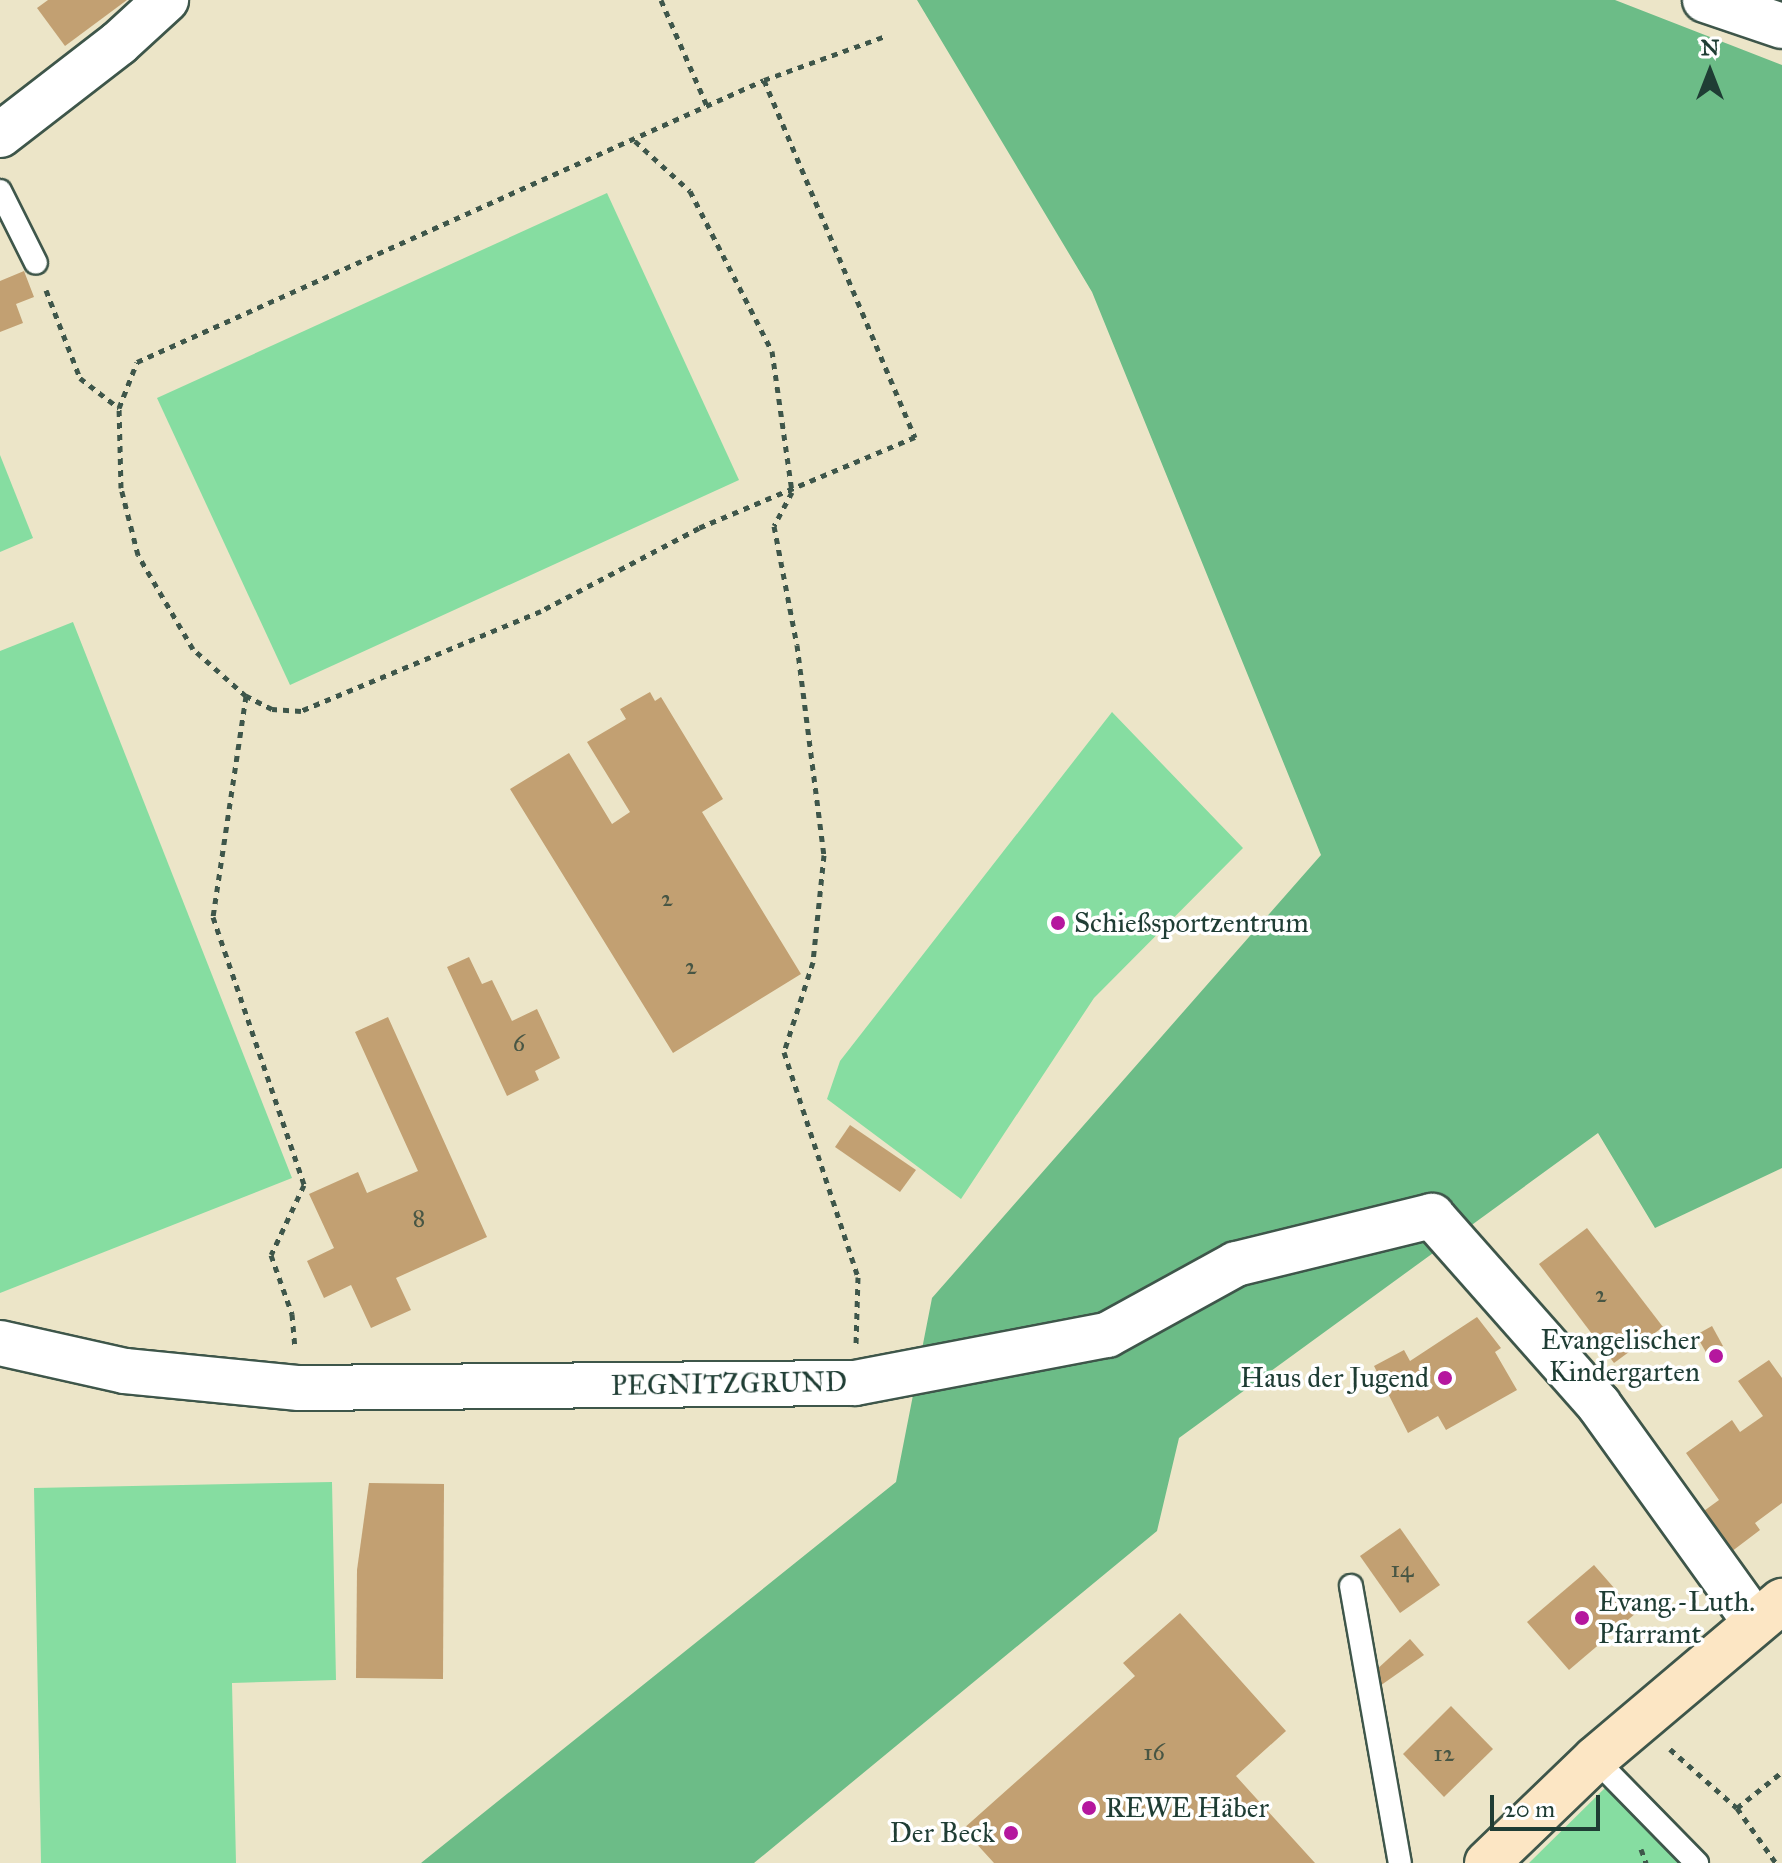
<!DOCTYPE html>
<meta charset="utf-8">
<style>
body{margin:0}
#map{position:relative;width:1782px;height:1863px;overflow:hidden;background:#ece5c8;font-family:"IM FELL Great Primer",serif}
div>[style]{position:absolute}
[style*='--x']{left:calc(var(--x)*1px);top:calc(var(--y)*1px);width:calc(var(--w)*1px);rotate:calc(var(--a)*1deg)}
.green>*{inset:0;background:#86dda1}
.forest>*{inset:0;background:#6cbc87}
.building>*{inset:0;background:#c2a072}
.path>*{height:5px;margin-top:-2.5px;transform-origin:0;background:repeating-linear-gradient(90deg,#3e564a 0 6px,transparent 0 12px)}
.roads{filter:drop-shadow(2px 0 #3e564a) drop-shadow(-2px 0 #3e564a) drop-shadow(0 2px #3e564a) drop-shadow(0 -2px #3e564a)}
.service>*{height:22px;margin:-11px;padding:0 11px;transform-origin:11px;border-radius:11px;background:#fff}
.minor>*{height:44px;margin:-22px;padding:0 22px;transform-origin:22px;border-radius:22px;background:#fff}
.secondary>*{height:44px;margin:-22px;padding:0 22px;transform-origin:22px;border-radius:22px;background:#fce6c4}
.dots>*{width:22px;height:22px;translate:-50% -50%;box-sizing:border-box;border:4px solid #fff;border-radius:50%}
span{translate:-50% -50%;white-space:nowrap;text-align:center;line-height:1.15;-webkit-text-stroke:7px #fff;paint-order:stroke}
.number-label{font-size:24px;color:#485644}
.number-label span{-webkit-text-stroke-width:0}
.poi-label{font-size:28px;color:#1f3d34}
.left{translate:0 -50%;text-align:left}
.right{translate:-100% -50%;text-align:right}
.street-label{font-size:28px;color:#1f3d34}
.north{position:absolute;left:1670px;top:32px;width:80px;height:80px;-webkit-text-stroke:6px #fff;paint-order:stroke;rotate:0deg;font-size:22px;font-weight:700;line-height:32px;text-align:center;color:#1f3d34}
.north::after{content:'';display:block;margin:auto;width:28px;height:36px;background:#1f3d34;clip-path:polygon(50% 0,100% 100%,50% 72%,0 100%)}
.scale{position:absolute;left:1490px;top:1795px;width:110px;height:36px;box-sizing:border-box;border:4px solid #1f3d34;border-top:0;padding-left:10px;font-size:24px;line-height:28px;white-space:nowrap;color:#1f3d34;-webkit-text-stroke:6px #fff;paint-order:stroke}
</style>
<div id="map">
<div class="green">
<i style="clip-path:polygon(607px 193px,739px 480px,290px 685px,157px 398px)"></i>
<i style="clip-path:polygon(0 455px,33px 538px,0 552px)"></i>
<i style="clip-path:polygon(73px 622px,292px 1178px,0 1293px,0 651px)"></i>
<i style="clip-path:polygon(1112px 712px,1243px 848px,1094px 998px,961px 1199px,827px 1099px,840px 1061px)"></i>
<i style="clip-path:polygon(332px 1482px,336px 1680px,232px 1683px,236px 1863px,41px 1863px,34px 1488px)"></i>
<i style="clip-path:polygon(1610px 1783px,1684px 1863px,1529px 1863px)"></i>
</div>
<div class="forest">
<i style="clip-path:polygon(917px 0,1615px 0,1782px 65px,1782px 1168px,1655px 1228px,1598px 1133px,1179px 1438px,1157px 1531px,754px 1863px,421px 1863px,896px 1482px,932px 1298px,1321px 855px,1092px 292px)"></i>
</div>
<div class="building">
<i style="clip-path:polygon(48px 0,127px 0,65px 46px,37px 8px)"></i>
<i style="clip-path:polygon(24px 271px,34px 297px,16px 304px,23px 323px,0 332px,0 281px)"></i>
<i style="clip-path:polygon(650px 692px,655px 701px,661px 697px,723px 799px,702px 812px,801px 974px,673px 1053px,510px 789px,569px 753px,612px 824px,630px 812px,587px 742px,626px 719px,620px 709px)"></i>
<i style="clip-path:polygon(469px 957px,482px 984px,492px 980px,512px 1021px,537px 1009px,560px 1058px,535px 1071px,539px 1080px,507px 1096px,447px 967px)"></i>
<i style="clip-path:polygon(388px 1017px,487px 1237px,396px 1278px,411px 1310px,371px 1328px,351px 1285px,324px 1298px,307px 1261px,334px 1248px,309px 1194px,358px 1172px,367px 1193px,418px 1171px,355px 1032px)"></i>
<i style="clip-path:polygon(850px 1125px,916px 1170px,900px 1192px,835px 1147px)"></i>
<i style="clip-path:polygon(1587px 1228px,1663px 1327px,1614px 1363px,1539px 1264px)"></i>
<i style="clip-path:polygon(1477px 1317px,1501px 1348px,1495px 1352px,1517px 1390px,1446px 1430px,1438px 1416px,1408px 1433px,1374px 1366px,1404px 1350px,1410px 1361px)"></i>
<i style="clip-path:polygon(1712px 1326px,1723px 1346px,1707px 1354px,1696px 1335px)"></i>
<i style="clip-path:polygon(1769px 1360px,1782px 1378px,1782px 1503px,1755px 1523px,1760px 1530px,1727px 1555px,1697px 1516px,1719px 1500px,1686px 1453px,1732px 1420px,1740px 1432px,1763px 1416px,1738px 1381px)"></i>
<i style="clip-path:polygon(369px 1483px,444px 1484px,443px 1679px,356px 1678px,357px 1570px)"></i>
<i style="clip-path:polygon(1400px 1528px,1440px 1585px,1400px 1613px,1360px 1556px)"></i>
<i style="clip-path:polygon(1594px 1565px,1636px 1613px,1569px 1670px,1527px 1622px)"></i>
<i style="clip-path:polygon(1180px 1613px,1286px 1731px,1236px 1776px,1315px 1863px,994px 1863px,963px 1829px,1135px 1676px,1123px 1663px)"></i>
<i style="clip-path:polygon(1410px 1639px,1424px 1655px,1377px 1688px,1375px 1671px)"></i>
<i style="clip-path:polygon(1451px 1706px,1493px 1749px,1444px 1797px,1403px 1754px)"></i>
</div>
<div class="path">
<i style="--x:661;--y:0;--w:118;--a:66.5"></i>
<i style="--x:764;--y:80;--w:388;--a:67.1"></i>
<i style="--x:915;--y:437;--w:234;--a:157.2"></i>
<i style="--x:699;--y:528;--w:178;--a:152.3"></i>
<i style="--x:541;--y:611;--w:260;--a:157.4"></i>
<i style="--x:301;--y:711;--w:29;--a:-176"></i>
<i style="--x:272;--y:709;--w:29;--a:-153"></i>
<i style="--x:246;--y:696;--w:71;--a:-138.4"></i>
<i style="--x:193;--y:649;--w:109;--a:-120.3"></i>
<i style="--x:138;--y:555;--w:69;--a:-104.2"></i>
<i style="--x:121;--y:488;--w:80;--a:-91.4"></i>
<i style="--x:119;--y:408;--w:49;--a:-68.6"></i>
<i style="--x:137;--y:362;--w:687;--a:-24.22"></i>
<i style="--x:764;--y:80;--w:127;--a:-19.9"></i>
<i style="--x:635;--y:141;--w:74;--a:42.3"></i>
<i style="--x:690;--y:191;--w:180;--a:62.9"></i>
<i style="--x:772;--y:351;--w:142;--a:81.9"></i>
<i style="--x:792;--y:492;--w:38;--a:118"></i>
<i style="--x:774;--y:526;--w:121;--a:79.1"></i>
<i style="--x:797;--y:645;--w:212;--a:82.7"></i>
<i style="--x:824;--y:855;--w:108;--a:95.9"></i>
<i style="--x:813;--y:962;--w:95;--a:107.9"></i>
<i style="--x:784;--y:1052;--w:237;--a:71.8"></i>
<i style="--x:858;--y:1277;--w:68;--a:91.7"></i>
<i style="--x:46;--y:290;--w:94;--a:68.9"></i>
<i style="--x:80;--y:378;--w:49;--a:37.6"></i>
<i style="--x:246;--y:696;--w:223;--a:98.5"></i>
<i style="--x:213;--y:917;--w:283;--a:71.2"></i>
<i style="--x:304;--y:1185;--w:77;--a:115.2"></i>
<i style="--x:271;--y:1255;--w:63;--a:70.4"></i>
<i style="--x:292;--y:1314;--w:33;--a:85"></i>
<i style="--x:1670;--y:1749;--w:89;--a:41.4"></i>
<i style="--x:1737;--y:1808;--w:58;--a:-38.7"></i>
<i style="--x:1737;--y:1808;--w:67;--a:54.7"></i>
<i style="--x:1641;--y:1849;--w:15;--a:70"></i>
</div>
<div class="roads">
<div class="service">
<i style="--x:0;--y:191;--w:80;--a:63.4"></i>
<i style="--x:1351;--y:1586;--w:281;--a:80"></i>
<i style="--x:1595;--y:1759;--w:146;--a:45.6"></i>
</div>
<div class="minor">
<i style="--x:1705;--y:0;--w:81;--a:18.7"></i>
<i style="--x:0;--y:135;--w:150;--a:-37.7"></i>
<i style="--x:119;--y:43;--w:64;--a:-42.5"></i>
<i style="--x:0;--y:1343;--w:128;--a:12.6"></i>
<i style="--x:125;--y:1371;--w:175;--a:5.6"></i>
<i style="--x:299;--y:1388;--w:556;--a:-0.52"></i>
<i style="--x:855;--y:1383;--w:257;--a:-10.8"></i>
<i style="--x:1107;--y:1335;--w:147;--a:-28.8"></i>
<i style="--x:1236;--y:1264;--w:202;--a:-13.8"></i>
<i style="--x:1432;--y:1216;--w:252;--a:48.5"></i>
<i style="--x:1599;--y:1405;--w:266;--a:54.3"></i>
</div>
<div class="secondary">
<i style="--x:1487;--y:1863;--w:150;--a:-43.9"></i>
<i style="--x:1595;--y:1759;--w:245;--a:-40.2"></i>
</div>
</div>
<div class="dots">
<i style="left:1058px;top:923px;background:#b5179e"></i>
<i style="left:1716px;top:1356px;background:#b5179e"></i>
<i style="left:1445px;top:1378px;background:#b5179e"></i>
<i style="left:1582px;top:1618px;background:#b5179e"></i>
<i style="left:1089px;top:1808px;background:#b5179e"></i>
<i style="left:1011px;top:1833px;background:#b5179e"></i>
</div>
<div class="number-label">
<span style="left:667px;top:899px">2</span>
<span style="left:691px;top:967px">2</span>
<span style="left:519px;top:1044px">6</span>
<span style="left:419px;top:1219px">8</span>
<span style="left:1601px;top:1295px">2</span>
<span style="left:1402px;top:1570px">14</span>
<span style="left:1154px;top:1753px">16</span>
<span style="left:1444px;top:1754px">12</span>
</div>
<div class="poi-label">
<span class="left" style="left:1074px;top:923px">Schießsportzentrum</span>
<span class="right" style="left:1700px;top:1356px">Evangelischer<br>Kindergarten</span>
<span class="right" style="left:1429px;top:1378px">Haus der Jugend</span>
<span class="left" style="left:1598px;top:1618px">Evang.-Luth.<br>Pfarramt</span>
<span class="left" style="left:1105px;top:1808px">REWE Häber</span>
<span class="right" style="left:995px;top:1833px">Der Beck</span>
</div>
<div class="street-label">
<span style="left:729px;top:1384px;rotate:-1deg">PEGNITZGRUND</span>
</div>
<div class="north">N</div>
<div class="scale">20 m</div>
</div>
